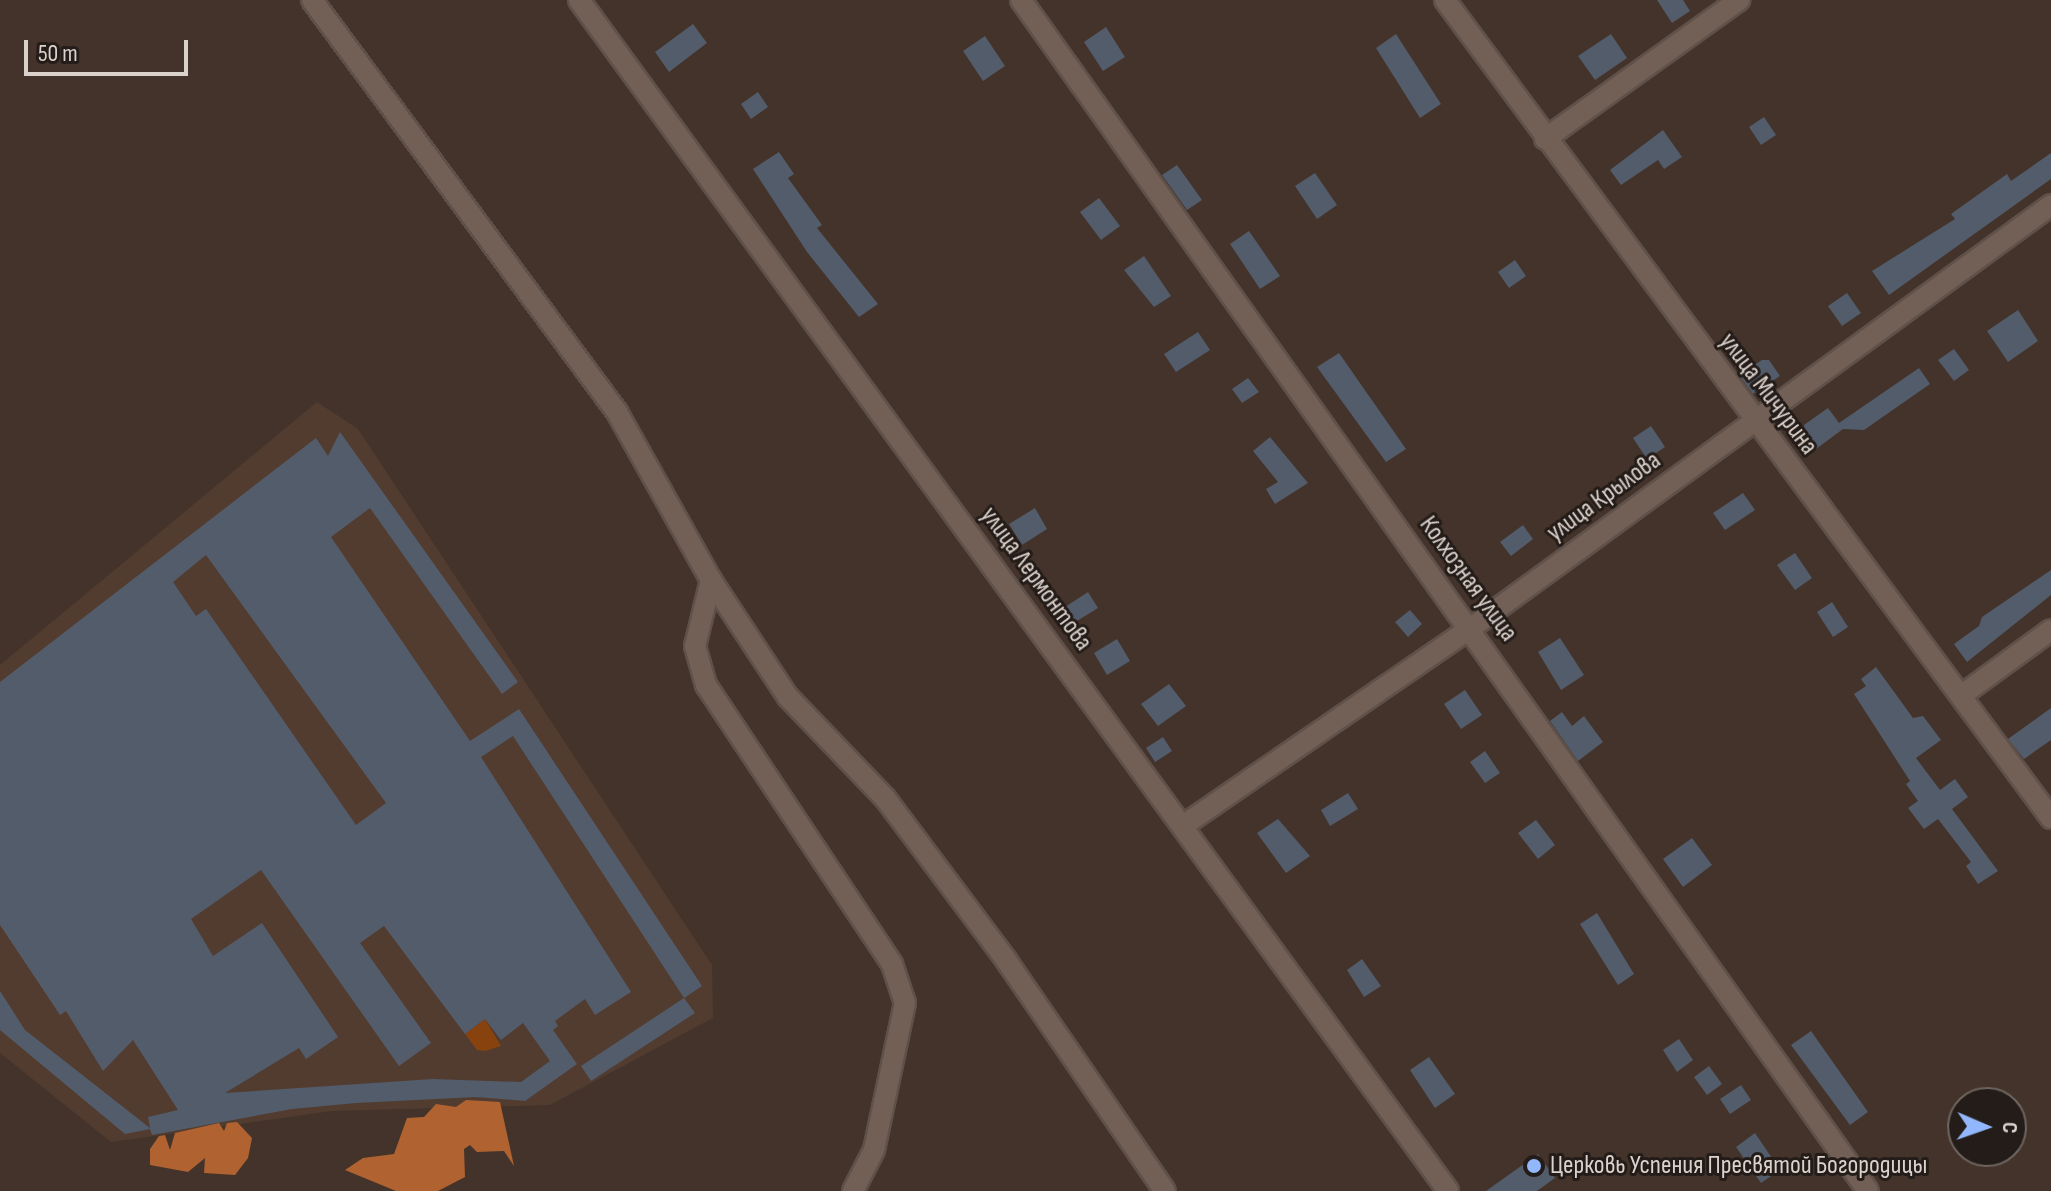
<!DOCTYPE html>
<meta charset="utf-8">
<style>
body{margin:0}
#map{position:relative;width:2051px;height:1191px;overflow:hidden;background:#43332a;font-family:"Sofia Sans Condensed",sans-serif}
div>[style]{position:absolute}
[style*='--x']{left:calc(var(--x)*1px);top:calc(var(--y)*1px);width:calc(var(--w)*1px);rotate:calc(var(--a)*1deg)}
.built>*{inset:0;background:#523c30}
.green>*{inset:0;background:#88420e}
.water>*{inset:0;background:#b06330}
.building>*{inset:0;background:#535c6b}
.roads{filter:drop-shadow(2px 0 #5f514a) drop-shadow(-2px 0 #5f514a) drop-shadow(0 2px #5f514a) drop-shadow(0 -2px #5f514a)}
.minor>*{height:20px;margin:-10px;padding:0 10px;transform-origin:10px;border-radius:10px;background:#726056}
.dots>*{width:22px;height:22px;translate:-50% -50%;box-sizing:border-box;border:4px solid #241c18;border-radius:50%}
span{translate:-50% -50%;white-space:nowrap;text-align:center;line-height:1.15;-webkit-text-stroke:6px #241c18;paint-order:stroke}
.street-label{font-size:26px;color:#dcd2cc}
.poi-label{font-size:26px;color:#dcd2cc}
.left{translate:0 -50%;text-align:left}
.north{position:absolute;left:1947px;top:1087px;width:80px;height:80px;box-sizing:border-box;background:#241c18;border:2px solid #6e6560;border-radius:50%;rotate:92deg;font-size:22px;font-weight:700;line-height:32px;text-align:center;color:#dcd2cc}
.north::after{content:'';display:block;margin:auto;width:28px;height:36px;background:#92b7fd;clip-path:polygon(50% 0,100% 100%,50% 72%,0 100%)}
.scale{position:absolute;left:24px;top:40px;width:164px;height:36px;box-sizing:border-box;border:4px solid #dcd2cc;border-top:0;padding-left:10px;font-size:24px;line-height:28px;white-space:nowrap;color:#dcd2cc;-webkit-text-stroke:6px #241c18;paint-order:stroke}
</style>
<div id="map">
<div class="built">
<i style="clip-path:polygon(317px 402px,358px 429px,712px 965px,713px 1018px,550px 1105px,332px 1111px,111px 1142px,0 1053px,0 665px)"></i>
</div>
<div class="green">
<i style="clip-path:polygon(485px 1019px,501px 1046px,485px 1051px,477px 1050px,465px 1034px)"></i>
</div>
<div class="water">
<i style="clip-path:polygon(466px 1100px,500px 1102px,514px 1166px,504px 1151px,477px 1152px,470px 1145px,464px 1149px,465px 1177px,438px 1191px,396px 1191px,345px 1170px,363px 1158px,394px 1154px,407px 1118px,424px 1117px,436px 1104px,456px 1107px)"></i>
<i style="clip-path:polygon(237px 1122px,252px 1138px,248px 1158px,235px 1175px,204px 1173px,205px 1158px,188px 1172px,150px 1165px,150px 1149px,159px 1136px,165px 1135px,170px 1150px,175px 1133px,219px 1123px,224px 1131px,227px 1123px)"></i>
</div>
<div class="building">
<i style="clip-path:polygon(1657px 0,1683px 0,1690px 11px,1672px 23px)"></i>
<i style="clip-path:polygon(693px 24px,707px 43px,669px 72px,655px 52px)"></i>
<i style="clip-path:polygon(1106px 27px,1125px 57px,1103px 71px,1084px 42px)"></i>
<i style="clip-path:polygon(1396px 34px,1441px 104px,1420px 118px,1376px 48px)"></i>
<i style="clip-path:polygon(1611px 34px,1627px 58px,1595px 80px,1578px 56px)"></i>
<i style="clip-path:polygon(985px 36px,1005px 66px,983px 81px,963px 51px)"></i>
<i style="clip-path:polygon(758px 92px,768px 107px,751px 119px,741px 104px)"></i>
<i style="clip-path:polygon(1764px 117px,1776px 135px,1761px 145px,1749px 127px)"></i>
<i style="clip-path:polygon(1663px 130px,1682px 157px,1664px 169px,1658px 160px,1621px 185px,1610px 170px)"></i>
<i style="clip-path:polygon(779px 152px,794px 174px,788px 178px,822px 225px,817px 228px,878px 304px,859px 317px,807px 252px,753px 169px)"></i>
<i style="clip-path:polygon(2051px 153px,2051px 179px,1889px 295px,1872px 271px,1955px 219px,1951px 214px,2007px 174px,2011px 181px)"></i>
<i style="clip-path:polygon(1177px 165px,1202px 200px,1187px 210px,1162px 175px)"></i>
<i style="clip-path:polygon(1315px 173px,1337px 205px,1317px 219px,1295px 186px)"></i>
<i style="clip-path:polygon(1099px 198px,1120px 226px,1101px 240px,1080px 212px)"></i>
<i style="clip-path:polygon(1249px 231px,1280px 276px,1260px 289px,1230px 244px)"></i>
<i style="clip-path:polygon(1144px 256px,1171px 296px,1154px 307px,1124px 270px)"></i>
<i style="clip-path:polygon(1515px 260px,1526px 276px,1509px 288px,1498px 272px)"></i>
<i style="clip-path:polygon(1847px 293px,1861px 313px,1842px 326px,1828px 306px)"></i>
<i style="clip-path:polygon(2018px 310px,2038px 341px,2008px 362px,1987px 331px)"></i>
<i style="clip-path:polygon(1198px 332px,1210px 350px,1176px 372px,1164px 354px)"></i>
<i style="clip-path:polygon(1954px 349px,1969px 370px,1954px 381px,1938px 360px)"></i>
<i style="clip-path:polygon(1339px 353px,1406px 449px,1386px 462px,1317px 367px)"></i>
<i style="clip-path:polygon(1762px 360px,1769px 360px,1780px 376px,1753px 394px,1739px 375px)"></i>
<i style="clip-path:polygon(1919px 368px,1930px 384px,1864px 430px,1843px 429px,1816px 449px,1804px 432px,1804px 425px,1828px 408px,1839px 423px)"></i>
<i style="clip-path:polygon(1248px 378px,1259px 392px,1242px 403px,1232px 389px)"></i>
<i style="clip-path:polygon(1651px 426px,1665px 447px,1647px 459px,1633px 438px)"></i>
<i style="clip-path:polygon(evenodd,340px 432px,518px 682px,502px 694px,370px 508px,331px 537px,470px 741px,519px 709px,702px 986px,684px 998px,513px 736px,481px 757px,631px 992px,595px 1015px,585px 999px,555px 1021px,558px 1026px,553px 1030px,577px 1064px,525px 1101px,476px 1097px,356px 1103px,292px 1109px,152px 1135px,150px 1129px,125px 1134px,0 1030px,0 991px,25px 1030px,150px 1128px,148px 1117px,178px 1110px,133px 1040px,103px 1071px,66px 1011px,60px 1015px,0 925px,0 682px,316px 438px,328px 456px,340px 432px,206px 555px,386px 803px,356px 825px,206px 609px,196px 616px,173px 582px,206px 555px,340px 432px,261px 870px,399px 1066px,431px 1043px,360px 943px,384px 926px,465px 1034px,485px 1019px,501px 1040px,523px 1023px,550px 1061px,521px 1082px,433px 1079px,225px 1093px,299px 1048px,306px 1059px,338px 1037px,262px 923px,213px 956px,191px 919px,261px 870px)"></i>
<i style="clip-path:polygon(1270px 437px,1308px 483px,1275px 504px,1266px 489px,1278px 482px,1253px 451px)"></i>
<i style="clip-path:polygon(1743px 493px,1755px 510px,1725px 530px,1713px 513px)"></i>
<i style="clip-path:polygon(1035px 508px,1047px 529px,1022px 545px,1009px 524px)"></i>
<i style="clip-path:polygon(1523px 525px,1533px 539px,1511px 556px,1500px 542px)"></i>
<i style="clip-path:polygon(1795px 553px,1812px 578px,1795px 590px,1777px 565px)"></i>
<i style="clip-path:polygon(2051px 570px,2051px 595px,1967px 662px,1954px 644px,1979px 626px,1982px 617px)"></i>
<i style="clip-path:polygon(1088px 592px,1098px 608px,1072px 624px,1062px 609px)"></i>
<i style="clip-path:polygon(1832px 602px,1848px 627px,1833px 637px,1817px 612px)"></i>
<i style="clip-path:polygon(1410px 610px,1422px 624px,1408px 637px,1395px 622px)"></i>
<i style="clip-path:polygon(1560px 638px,1584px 675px,1561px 690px,1538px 652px)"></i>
<i style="clip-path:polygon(1117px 639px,1130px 661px,1107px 675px,1094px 653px)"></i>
<i style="clip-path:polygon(1876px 667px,1913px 718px,1923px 716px,1941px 740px,1916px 758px,1940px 790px,1955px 779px,1968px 797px,1952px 809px,1998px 871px,1978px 884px,1966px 866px,1971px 862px,1938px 819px,1924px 829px,1908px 808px,1918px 801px,1906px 784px,1910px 781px,1854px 694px,1866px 686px,1861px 679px)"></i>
<i style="clip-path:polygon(1169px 684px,1186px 706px,1158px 726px,1141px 704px)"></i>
<i style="clip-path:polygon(1465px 690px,1482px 715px,1461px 729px,1444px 704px)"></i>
<i style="clip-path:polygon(2051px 708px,2051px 740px,2024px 759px,2008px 739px)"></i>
<i style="clip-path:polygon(1562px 712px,1572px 726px,1584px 716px,1603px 742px,1578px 761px,1550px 721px)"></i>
<i style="clip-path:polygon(1163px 737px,1172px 751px,1155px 762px,1146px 748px)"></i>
<i style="clip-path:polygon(1485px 751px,1500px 773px,1485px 783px,1470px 762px)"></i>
<i style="clip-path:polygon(1348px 793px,1358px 809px,1330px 826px,1321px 810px)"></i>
<i style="clip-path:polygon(1278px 819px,1310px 856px,1286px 873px,1257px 833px)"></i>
<i style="clip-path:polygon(1536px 820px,1555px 845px,1538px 859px,1518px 833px)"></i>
<i style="clip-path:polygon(1692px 838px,1712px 865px,1683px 887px,1663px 859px)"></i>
<i style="clip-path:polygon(1597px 913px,1634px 974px,1618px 985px,1580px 924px)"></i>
<i style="clip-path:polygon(1362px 959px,1381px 986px,1364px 997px,1347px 970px)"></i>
<i style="clip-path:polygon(684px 998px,695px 1013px,591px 1081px,581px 1066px)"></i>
<i style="clip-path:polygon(1811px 1031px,1868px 1112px,1850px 1125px,1791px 1045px)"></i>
<i style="clip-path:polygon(1679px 1039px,1693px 1060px,1677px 1072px,1663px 1050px)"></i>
<i style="clip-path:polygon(1429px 1057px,1455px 1094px,1435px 1108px,1410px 1070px)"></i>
<i style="clip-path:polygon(1709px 1066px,1722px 1084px,1707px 1095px,1694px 1077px)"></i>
<i style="clip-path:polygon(1741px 1085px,1751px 1100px,1730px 1114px,1720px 1099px)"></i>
<i style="clip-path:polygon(1755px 1133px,1780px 1170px,1761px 1183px,1736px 1147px)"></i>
<i style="clip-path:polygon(1538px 1154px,1555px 1178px,1537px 1191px,1486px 1191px)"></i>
</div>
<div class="roads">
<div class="minor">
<i style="--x:312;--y:0;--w:513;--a:53.49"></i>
<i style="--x:617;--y:412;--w:193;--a:60.8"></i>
<i style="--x:711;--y:580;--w:140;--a:56.7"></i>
<i style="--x:788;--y:697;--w:140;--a:46.2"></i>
<i style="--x:885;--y:798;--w:202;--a:53.2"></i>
<i style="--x:1006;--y:960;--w:280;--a:55.5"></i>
<i style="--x:579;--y:0;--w:1474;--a:53.88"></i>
<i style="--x:1021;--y:0;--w:1461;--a:54.58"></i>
<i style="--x:1445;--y:0;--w:1018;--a:53.47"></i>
<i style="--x:1545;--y:139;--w:239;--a:-35.6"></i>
<i style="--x:711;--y:580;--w:68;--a:103.6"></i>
<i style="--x:695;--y:646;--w:41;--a:74.2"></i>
<i style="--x:706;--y:685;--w:335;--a:56.3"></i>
<i style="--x:892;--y:964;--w:41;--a:71.6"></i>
<i style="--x:905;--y:1003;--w:150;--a:101.9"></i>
<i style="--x:874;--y:1150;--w:46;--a:117.1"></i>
<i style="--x:1962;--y:695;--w:110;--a:-36.1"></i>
<i style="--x:1184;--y:825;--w:348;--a:-34.5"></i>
<i style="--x:1471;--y:628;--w:718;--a:-36.1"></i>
</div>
</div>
<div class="dots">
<i style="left:1534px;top:1166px;background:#92b7fd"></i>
</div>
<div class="street-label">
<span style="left:1768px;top:394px;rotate:53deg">улица Мичурина</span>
<span style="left:1604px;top:497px;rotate:-36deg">улица Крылова</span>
<span style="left:1036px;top:579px;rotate:54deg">улица Лермонтова</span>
<span style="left:1468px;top:579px;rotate:54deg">Колхозная улица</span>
</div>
<div class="poi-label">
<span class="left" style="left:1550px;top:1166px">Церковь Успения Пресвятой Богородицы</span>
</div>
<div class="north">С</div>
<div class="scale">50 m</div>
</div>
